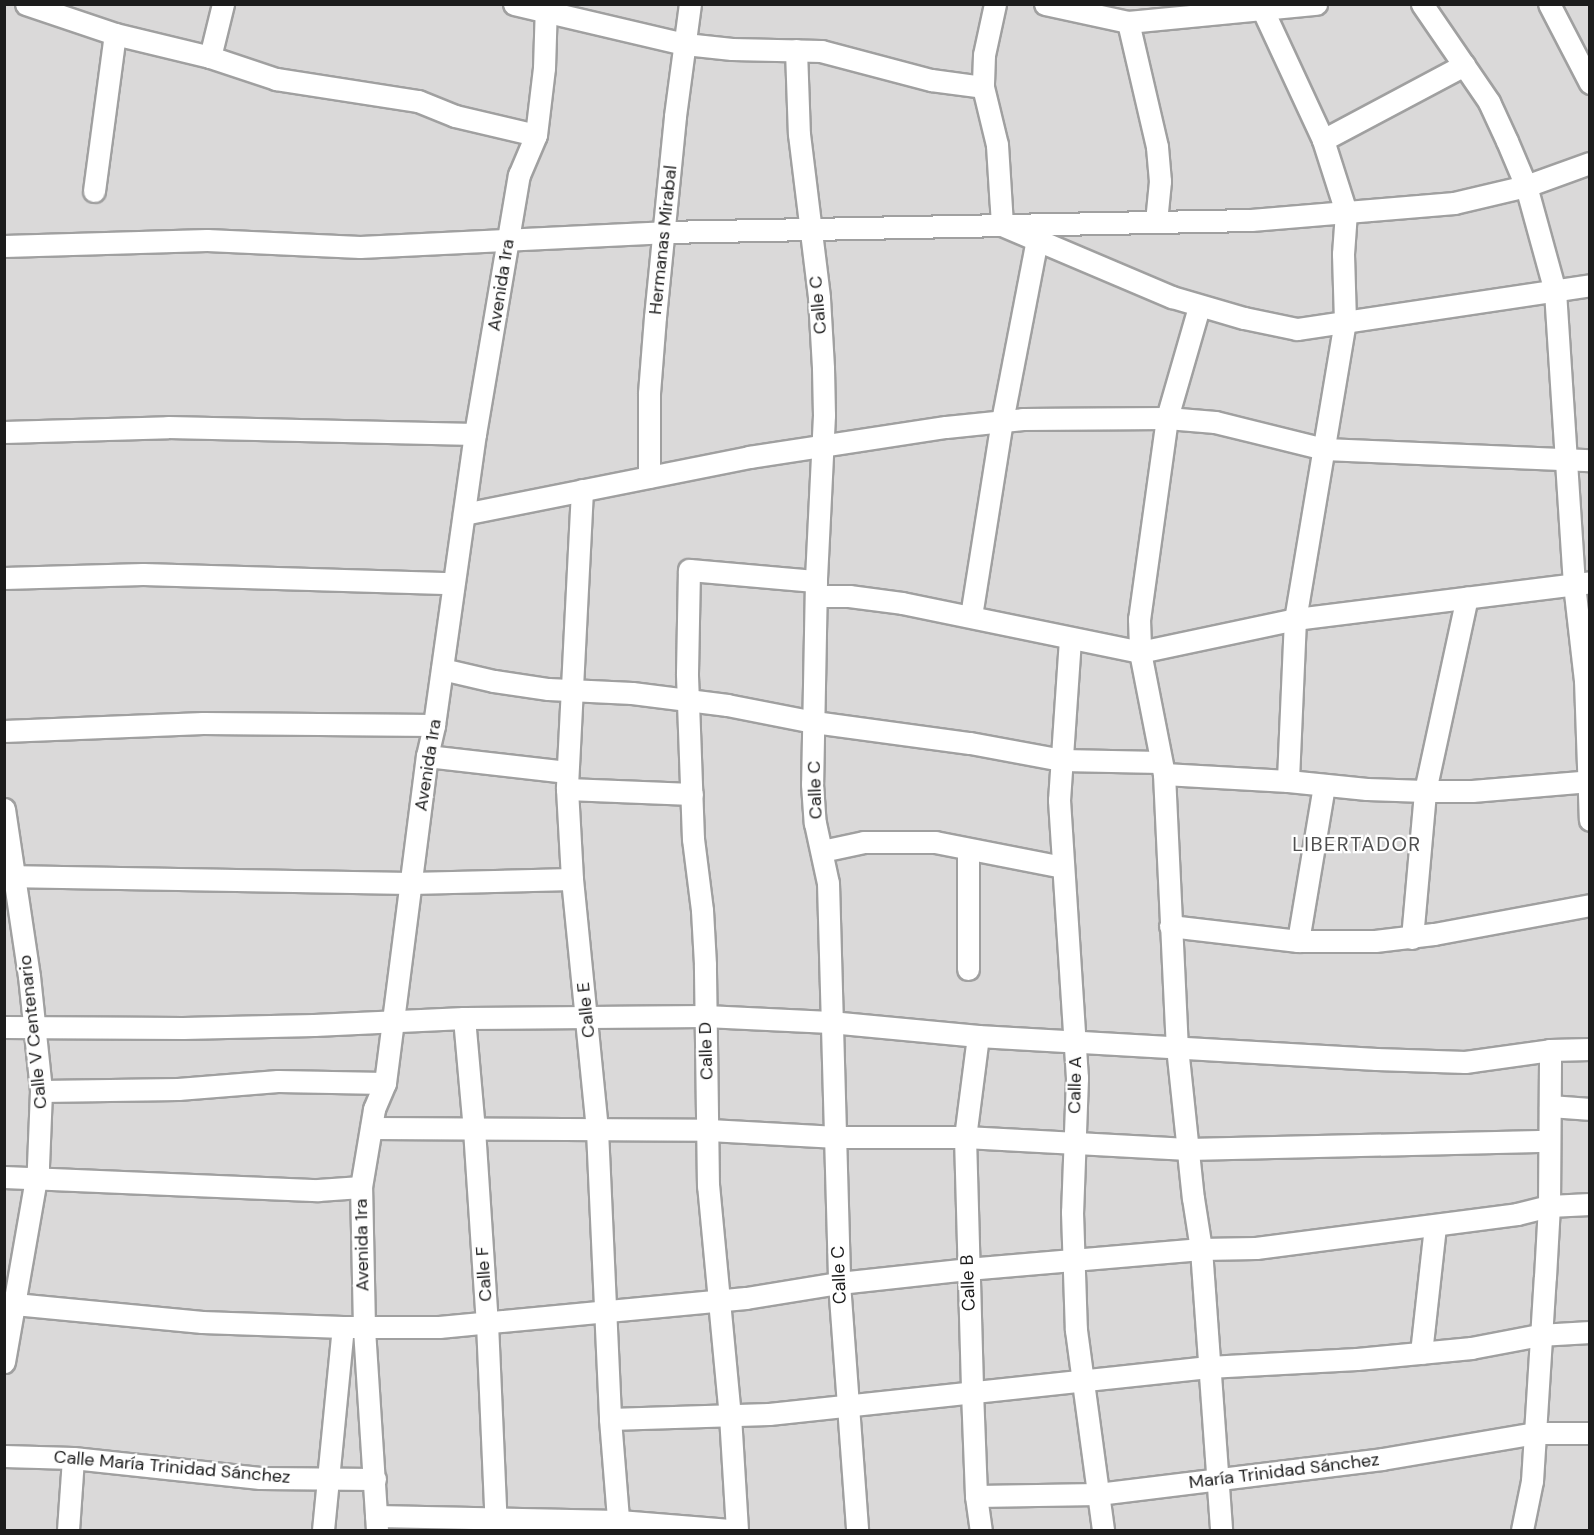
<!DOCTYPE html>
<meta charset="utf-8">
<style>
body{margin:0}
#map{position:relative;width:1594px;height:1535px;overflow:hidden;background:#ede8e2;font-family:"DM Sans",sans-serif}
div>[style]{position:absolute}
[style*='--x']{left:calc(var(--x)*1px);top:calc(var(--y)*1px);width:calc(var(--w)*1px);rotate:calc(var(--a)*1deg)}
.residential>*{inset:0;background:#dad9d9}
.roads{filter:drop-shadow(2px 0 #a0a0a0) drop-shadow(-2px 0 #a0a0a0) drop-shadow(0 2px #a0a0a0) drop-shadow(0 -2px #a0a0a0)}
.minor>*{height:21px;margin:-10.5px;padding:0 10.5px;transform-origin:10.5px;border-radius:10.5px;background:#fff}
span{translate:-50% -50%;white-space:nowrap;text-align:center;line-height:1.15;-webkit-text-stroke:4.5px #fff;paint-order:stroke}
.street-label{font-size:18px;color:#1c1c1c}
.neighbourhood-label{font-size:20px;color:#4f4f4f;letter-spacing:1.5px}
.frame{position:absolute;inset:0;border:6px solid #1c1c1c;pointer-events:none}
</style>
<div id="map">
<div class="residential">
<i style="clip-path:polygon(5px 5px,1589px 5px,1589px 1530px,5px 1530px)"></i>
</div>
<div class="roads">
<div class="minor">
<i style="--x:26;--y:4;--w:94;--a:18.6"></i>
<i style="--x:115;--y:34;--w:98;--a:13.6"></i>
<i style="--x:210;--y:57;--w:70;--a:18.4"></i>
<i style="--x:276;--y:79;--w:144;--a:8.8"></i>
<i style="--x:418;--y:101;--w:40;--a:22"></i>
<i style="--x:455;--y:116;--w:83;--a:13.2"></i>
<i style="--x:514;--y:4;--w:176;--a:13.2"></i>
<i style="--x:685;--y:44;--w:47;--a:6.1"></i>
<i style="--x:732;--y:49;--w:89;--a:1.3"></i>
<i style="--x:821;--y:51;--w:114;--a:14.8"></i>
<i style="--x:931;--y:80;--w:52;--a:7.7"></i>
<i style="--x:995;--y:4;--w:52;--a:102.2"></i>
<i style="--x:984;--y:55;--w:32;--a:92"></i>
<i style="--x:983;--y:87;--w:60;--a:76.4"></i>
<i style="--x:997;--y:145;--w:80;--a:86.4"></i>
<i style="--x:1002;--y:225;--w:185;--a:23"></i>
<i style="--x:1172;--y:297;--w:75;--a:16.3"></i>
<i style="--x:1244;--y:318;--w:54;--a:11.7"></i>
<i style="--x:1297;--y:329;--w:296;--a:-8.5"></i>
<i style="--x:1045;--y:4;--w:85;--a:12.2"></i>
<i style="--x:1128;--y:22;--w:189;--a:-5.5"></i>
<i style="--x:1260;--y:4;--w:150;--a:65.1"></i>
<i style="--x:1323;--y:140;--w:76;--a:72.3"></i>
<i style="--x:1346;--y:212;--w:42;--a:94.1"></i>
<i style="--x:1343;--y:254;--w:67;--a:88.3"></i>
<i style="--x:1345;--y:321;--w:302;--a:99.5"></i>
<i style="--x:1295;--y:619;--w:162;--a:92.5"></i>
<i style="--x:1422;--y:4;--w:119;--a:55.6"></i>
<i style="--x:1489;--y:102;--w:43;--a:65.2"></i>
<i style="--x:1507;--y:141;--w:49;--a:67.1"></i>
<i style="--x:1526;--y:186;--w:109;--a:74.6"></i>
<i style="--x:1555;--y:291;--w:294;--a:86.3"></i>
<i style="--x:1574;--y:584;--w:97;--a:83.5"></i>
<i style="--x:1585;--y:680;--w:140;--a:88"></i>
<i style="--x:1549;--y:4;--w:89;--a:62.6"></i>
<i style="--x:1128;--y:22;--w:128;--a:76.9"></i>
<i style="--x:1157;--y:147;--w:34;--a:85"></i>
<i style="--x:1160;--y:181;--w:41;--a:95.6"></i>
<i style="--x:796;--y:50;--w:84;--a:88"></i>
<i style="--x:799;--y:134;--w:165;--a:83"></i>
<i style="--x:819;--y:298;--w:70;--a:86.7"></i>
<i style="--x:823;--y:368;--w:47;--a:88.8"></i>
<i style="--x:824;--y:415;--w:166;--a:92.8"></i>
<i style="--x:816;--y:581;--w:203;--a:91.1"></i>
<i style="--x:812;--y:784;--w:39;--a:86"></i>
<i style="--x:815;--y:823;--w:61;--a:77.8"></i>
<i style="--x:828;--y:883;--w:400;--a:88.4"></i>
<i style="--x:839;--y:1283;--w:248;--a:85.8"></i>
<i style="--x:210;--y:57;--w:55;--a:-76.2"></i>
<i style="--x:1323;--y:140;--w:160;--a:-28"></i>
<i style="--x:94;--y:191;--w:158;--a:-82.4"></i>
<i style="--x:4;--y:246;--w:203;--a:-1.7"></i>
<i style="--x:207;--y:240;--w:153;--a:2.6"></i>
<i style="--x:360;--y:247;--w:304;--a:-2.8"></i>
<i style="--x:664;--y:232;--w:587;--a:-1.17"></i>
<i style="--x:1251;--y:220;--w:204;--a:-4.8"></i>
<i style="--x:1454;--y:203;--w:74;--a:-13.3"></i>
<i style="--x:1526;--y:186;--w:68;--a:-19.8"></i>
<i style="--x:1199;--y:307;--w:116;--a:106.1"></i>
<i style="--x:1167;--y:418;--w:203;--a:97.9"></i>
<i style="--x:1139;--y:619;--w:33;--a:88"></i>
<i style="--x:1140;--y:652;--w:124;--a:78.9"></i>
<i style="--x:1164;--y:774;--w:273;--a:87.3"></i>
<i style="--x:1177;--y:1047;--w:152;--a:84"></i>
<i style="--x:1193;--y:1198;--w:52;--a:81.1"></i>
<i style="--x:1201;--y:1249;--w:282;--a:85.9"></i>
<i style="--x:4;--y:432;--w:164;--a:-1.7"></i>
<i style="--x:168;--y:427;--w:307;--a:1.3"></i>
<i style="--x:649;--y:477;--w:84;--a:-90"></i>
<i style="--x:649;--y:393;--w:76;--a:-85.5"></i>
<i style="--x:655;--y:317;--w:202;--a:-84.3"></i>
<i style="--x:675;--y:116;--w:113;--a:-82.4"></i>
<i style="--x:582;--y:490;--w:299;--a:92.9"></i>
<i style="--x:567;--y:789;--w:90;--a:86.8"></i>
<i style="--x:572;--y:879;--w:252;--a:84.3"></i>
<i style="--x:597;--y:1130;--w:289;--a:87.4"></i>
<i style="--x:610;--y:1419;--w:111;--a:85.4"></i>
<i style="--x:464;--y:514;--w:291;--a:-11.3"></i>
<i style="--x:749;--y:457;--w:199;--a:-8.7"></i>
<i style="--x:946;--y:427;--w:77;--a:-5.9"></i>
<i style="--x:1023;--y:419;--w:144;--a:-0.4"></i>
<i style="--x:1167;--y:418;--w:48;--a:4.8"></i>
<i style="--x:1215;--y:422;--w:112;--a:13.9"></i>
<i style="--x:1324;--y:449;--w:266;--a:2.4"></i>
<i style="--x:4;--y:578;--w:139;--a:-1.6"></i>
<i style="--x:143;--y:574;--w:309;--a:1.7"></i>
<i style="--x:817;--y:596;--w:32;--a:0"></i>
<i style="--x:849;--y:596;--w:53;--a:7.5"></i>
<i style="--x:902;--y:603;--w:243;--a:11.6"></i>
<i style="--x:1140;--y:652;--w:158;--a:-12"></i>
<i style="--x:1295;--y:619;--w:297;--a:-7.1"></i>
<i style="--x:971;--y:616;--w:197;--a:-81"></i>
<i style="--x:1002;--y:421;--w:184;--a:-79.1"></i>
<i style="--x:1070;--y:639;--w:161;--a:93.9"></i>
<i style="--x:1059;--y:800;--w:279;--a:86.3"></i>
<i style="--x:1077;--y:1078;--w:134;--a:92.1"></i>
<i style="--x:1072;--y:1212;--w:118;--a:88.1"></i>
<i style="--x:1076;--y:1330;--w:202;--a:82.3"></i>
<i style="--x:442;--y:669;--w:53;--a:13"></i>
<i style="--x:494;--y:681;--w:55;--a:8.4"></i>
<i style="--x:548;--y:689;--w:84;--a:2.7"></i>
<i style="--x:632;--y:693;--w:96;--a:7.2"></i>
<i style="--x:727;--y:705;--w:89;--a:11.1"></i>
<i style="--x:814;--y:722;--w:157;--a:7.7"></i>
<i style="--x:970;--y:743;--w:94;--a:10.5"></i>
<i style="--x:1062;--y:760;--w:98;--a:1.2"></i>
<i style="--x:4;--y:731;--w:199;--a:-2.3"></i>
<i style="--x:203;--y:723;--w:231;--a:0.5"></i>
<i style="--x:427;--y:756;--w:141;--a:6.5"></i>
<i style="--x:1164;--y:774;--w:124;--a:3.2"></i>
<i style="--x:1288;--y:781;--w:79;--a:5.8"></i>
<i style="--x:1367;--y:789;--w:58;--a:2"></i>
<i style="--x:1425;--y:791;--w:47;--a:0"></i>
<i style="--x:1472;--y:791;--w:118;--a:-4.8"></i>
<i style="--x:567;--y:789;--w:125;--a:2.3"></i>
<i style="--x:4;--y:809;--w:169;--a:81.5"></i>
<i style="--x:29;--y:976;--w:116;--a:84"></i>
<i style="--x:41;--y:1091;--w:76;--a:92.3"></i>
<i style="--x:38;--y:1167;--w:198;--a:99.9"></i>
<i style="--x:968;--y:850;--w:119;--a:90"></i>
<i style="--x:822;--y:851;--w:43;--a:-12.1"></i>
<i style="--x:864;--y:842;--w:71;--a:0"></i>
<i style="--x:935;--y:842;--w:130;--a:11.1"></i>
<i style="--x:4;--y:876;--w:406;--a:1"></i>
<i style="--x:410;--y:883;--w:162;--a:-1.4"></i>
<i style="--x:1170;--y:926;--w:129;--a:6.7"></i>
<i style="--x:1298;--y:941;--w:77;--a:0"></i>
<i style="--x:1375;--y:941;--w:59;--a:-6.8"></i>
<i style="--x:1434;--y:934;--w:159;--a:-10.5"></i>
<i style="--x:1412;--y:938;--w:148;--a:-84.9"></i>
<i style="--x:1425;--y:791;--w:198;--a:-77.8"></i>
<i style="--x:1298;--y:941;--w:158;--a:-80.5"></i>
<i style="--x:464;--y:1018;--w:111;--a:84.9"></i>
<i style="--x:474;--y:1129;--w:194;--a:86.2"></i>
<i style="--x:487;--y:1323;--w:207;--a:87.5"></i>
<i style="--x:4;--y:1027;--w:179;--a:0.3"></i>
<i style="--x:183;--y:1028;--w:131;--a:-1.3"></i>
<i style="--x:314;--y:1025;--w:150;--a:-2.7"></i>
<i style="--x:464;--y:1018;--w:241;--a:-0.5"></i>
<i style="--x:705;--y:1016;--w:125;--a:2.7"></i>
<i style="--x:830;--y:1022;--w:149;--a:5.4"></i>
<i style="--x:978;--y:1036;--w:399;--a:3.3"></i>
<i style="--x:1376;--y:1059;--w:89;--a:1.9"></i>
<i style="--x:1465;--y:1062;--w:86;--a:-8"></i>
<i style="--x:1550;--y:1050;--w:40;--a:-1.4"></i>
<i style="--x:978;--y:1036;--w:102;--a:97.3"></i>
<i style="--x:965;--y:1137;--w:254;--a:88.4"></i>
<i style="--x:972;--y:1391;--w:105;--a:87.8"></i>
<i style="--x:976;--y:1496;--w:34;--a:82"></i>
<i style="--x:41;--y:1091;--w:137;--a:-0.8"></i>
<i style="--x:178;--y:1089;--w:100;--a:-4.6"></i>
<i style="--x:278;--y:1081;--w:107;--a:1.1"></i>
<i style="--x:1550;--y:1106;--w:40;--a:4.3"></i>
<i style="--x:371;--y:1128;--w:338;--a:0.3"></i>
<i style="--x:709;--y:1130;--w:128;--a:3.1"></i>
<i style="--x:837;--y:1137;--w:128;--a:0"></i>
<i style="--x:965;--y:1137;--w:223;--a:3.1"></i>
<i style="--x:1188;--y:1149;--w:361;--a:-1.3"></i>
<i style="--x:4;--y:1177;--w:314;--a:2.4"></i>
<i style="--x:318;--y:1190;--w:43;--a:-4"></i>
<i style="--x:4;--y:1303;--w:199;--a:5.5"></i>
<i style="--x:202;--y:1322;--w:141;--a:2"></i>
<i style="--x:343;--y:1327;--w:96;--a:0"></i>
<i style="--x:439;--y:1327;--w:308;--a:-5.4"></i>
<i style="--x:746;--y:1298;--w:94;--a:-9.2"></i>
<i style="--x:839;--y:1283;--w:129;--a:-6.2"></i>
<i style="--x:967;--y:1269;--w:235;--a:-4.9"></i>
<i style="--x:1201;--y:1249;--w:55;--a:-1"></i>
<i style="--x:1256;--y:1248;--w:263;--a:-7.4"></i>
<i style="--x:1517;--y:1214;--w:33;--a:-14"></i>
<i style="--x:1549;--y:1206;--w:41;--a:-2.8"></i>
<i style="--x:1421;--y:1353;--w:128;--a:-83.7"></i>
<i style="--x:610;--y:1419;--w:159;--a:-1.8"></i>
<i style="--x:769;--y:1414;--w:442;--a:-6.1"></i>
<i style="--x:1208;--y:1367;--w:149;--a:-3.1"></i>
<i style="--x:1357;--y:1359;--w:115;--a:-5.5"></i>
<i style="--x:1471;--y:1348;--w:69;--a:-10.8"></i>
<i style="--x:1539;--y:1335;--w:51;--a:-3.4"></i>
<i style="--x:4;--y:1456;--w:69;--a:1.7"></i>
<i style="--x:73;--y:1458;--w:188;--a:6.1"></i>
<i style="--x:260;--y:1478;--w:115;--a:0.5"></i>
<i style="--x:976;--y:1496;--w:122;--a:-0.9"></i>
<i style="--x:1098;--y:1494;--w:286;--a:-7"></i>
<i style="--x:1382;--y:1459;--w:155;--a:-9.6"></i>
<i style="--x:1535;--y:1433;--w:55;--a:0"></i>
<i style="--x:376;--y:1516;--w:243;--a:1.2"></i>
<i style="--x:619;--y:1521;--w:111;--a:4.6"></i>
<i style="--x:68;--y:1530;--w:72;--a:-86"></i>
<i style="--x:323;--y:1530;--w:204;--a:-84.4"></i>
<i style="--x:377;--y:1530;--w:203;--a:-93.7"></i>
<i style="--x:364;--y:1327;--w:140;--a:-91.2"></i>
<i style="--x:361;--y:1187;--w:79;--a:-80.5"></i>
<i style="--x:374;--y:1109;--w:28;--a:-67"></i>
<i style="--x:385;--y:1083;--w:330;--a:-82.7"></i>
<i style="--x:427;--y:756;--w:32;--a:-77"></i>
<i style="--x:434;--y:725;--w:294;--a:-82"></i>
<i style="--x:475;--y:434;--w:263;--a:-80.4"></i>
<i style="--x:519;--y:175;--w:43;--a:-67"></i>
<i style="--x:536;--y:135;--w:67;--a:-83.2"></i>
<i style="--x:544;--y:68;--w:64;--a:-88.2"></i>
<i style="--x:737;--y:1530;--w:113;--a:-93.5"></i>
<i style="--x:730;--y:1417;--w:232;--a:-95.4"></i>
<i style="--x:708;--y:1186;--w:222;--a:-90.8"></i>
<i style="--x:705;--y:964;--w:54;--a:-93.2"></i>
<i style="--x:702;--y:910;--w:72;--a:-97.2"></i>
<i style="--x:693;--y:839;--w:166;--a:-92.1"></i>
<i style="--x:687;--y:673;--w:103;--a:-88.9"></i>
<i style="--x:689;--y:570;--w:127;--a:5"></i>
<i style="--x:1522;--y:1530;--w:50;--a:-78.5"></i>
<i style="--x:1532;--y:1481;--w:204;--a:-86.4"></i>
<i style="--x:1545;--y:1277;--w:71;--a:-86.8"></i>
<i style="--x:1549;--y:1206;--w:156;--a:-89.6"></i>
</div>
</div>
<div class="street-label">
<span style="left:663px;top:240px;rotate:-84deg">Hermanas Mirabal</span>
<span style="left:501px;top:285px;rotate:-81deg">Avenida 1ra</span>
<span style="left:818px;top:305px;rotate:-95deg">Calle C</span>
<span style="left:428px;top:765px;rotate:-81deg">Avenida 1ra</span>
<span style="left:815px;top:790px;rotate:-92deg">Calle C</span>
<span style="left:586px;top:1010px;rotate:-96deg">Calle E</span>
<span style="left:33px;top:1032px;rotate:-96deg">Calle V Centenario</span>
<span style="left:706px;top:1051px;rotate:-92deg">Calle D</span>
<span style="left:1075px;top:1085px;rotate:-89deg">Calle A</span>
<span style="left:362px;top:1245px;rotate:-91deg">Avenida 1ra</span>
<span style="left:484px;top:1274px;rotate:-94deg">Calle F</span>
<span style="left:839px;top:1275px;rotate:-92deg">Calle C</span>
<span style="left:968px;top:1283px;rotate:-92deg">Calle B</span>
<span style="left:172px;top:1467px;rotate:5deg">Calle María Trinidad Sánchez</span>
<span style="left:1284px;top:1471px;rotate:-7deg">María Trinidad Sánchez</span>
</div>
<div class="neighbourhood-label">
<span style="left:1357px;top:844px">LIBERTADOR</span>
</div>
<div class="frame"></div>
</div>
